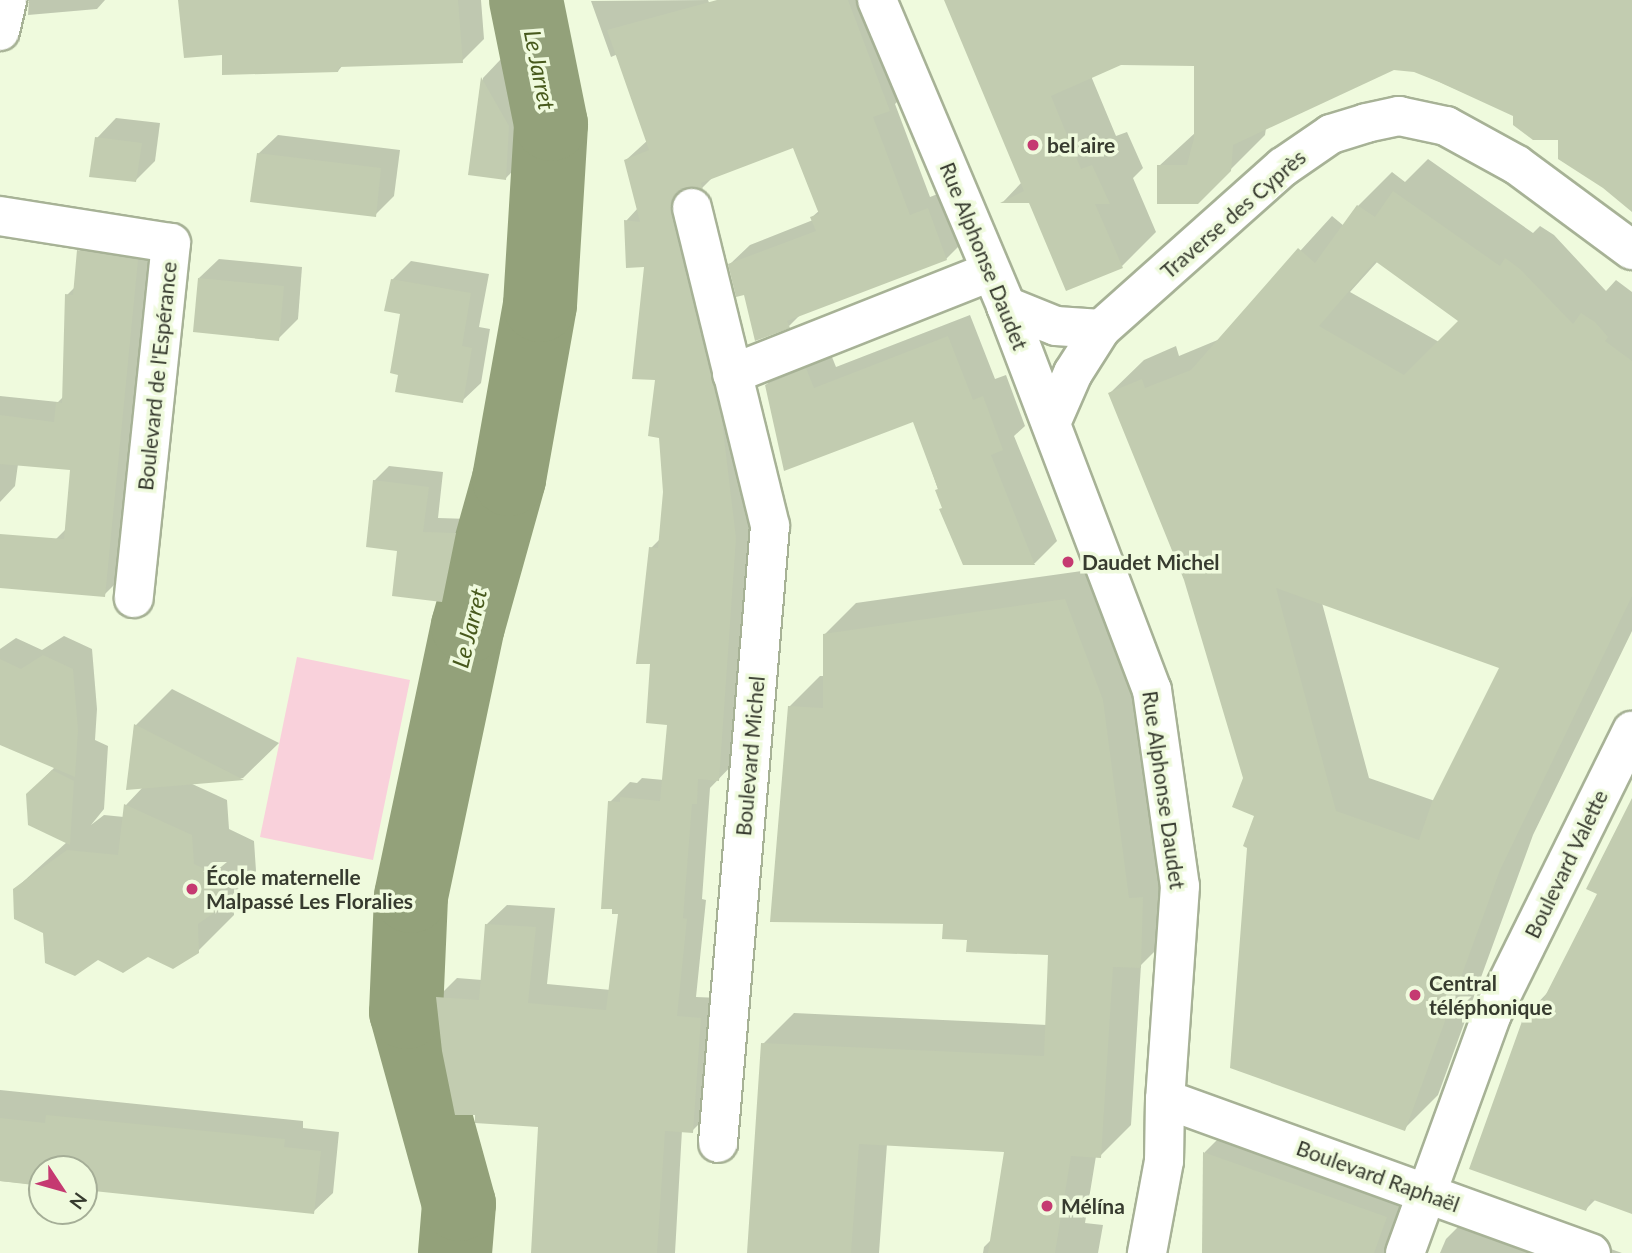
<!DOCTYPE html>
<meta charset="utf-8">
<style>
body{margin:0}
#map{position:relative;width:1632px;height:1253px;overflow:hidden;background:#effadd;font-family:Lato,sans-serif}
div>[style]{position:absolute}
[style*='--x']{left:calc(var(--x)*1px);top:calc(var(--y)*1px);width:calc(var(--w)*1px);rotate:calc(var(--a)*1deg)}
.green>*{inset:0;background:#f9d1db}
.shadow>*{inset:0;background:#0003}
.river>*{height:74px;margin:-37px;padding:0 37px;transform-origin:37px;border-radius:37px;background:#93a17a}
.building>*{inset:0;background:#c2ccb0}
.roads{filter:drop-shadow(2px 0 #a7b296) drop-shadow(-2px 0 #a7b296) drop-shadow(0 2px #a7b296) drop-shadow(0 -2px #a7b296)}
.minor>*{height:38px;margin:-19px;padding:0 19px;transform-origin:19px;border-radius:19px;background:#fff}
.dots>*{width:19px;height:19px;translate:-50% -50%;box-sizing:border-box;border:4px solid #effadd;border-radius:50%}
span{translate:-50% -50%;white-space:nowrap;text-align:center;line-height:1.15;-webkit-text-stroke:7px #effadd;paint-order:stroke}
.poi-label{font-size:21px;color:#373b2f;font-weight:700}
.left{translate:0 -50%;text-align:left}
.street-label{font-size:21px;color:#373b2f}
.water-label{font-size:23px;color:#47591c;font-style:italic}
.north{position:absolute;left:28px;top:1155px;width:70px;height:70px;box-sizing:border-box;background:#effadd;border:2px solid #a5ae97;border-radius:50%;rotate:126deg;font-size:19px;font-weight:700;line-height:28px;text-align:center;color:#373b2f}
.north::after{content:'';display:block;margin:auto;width:24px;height:32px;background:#c53a71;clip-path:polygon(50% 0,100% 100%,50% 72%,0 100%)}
</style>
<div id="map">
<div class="green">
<i style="clip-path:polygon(297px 657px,410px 680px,373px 860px,260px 837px)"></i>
</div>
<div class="shadow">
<i style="clip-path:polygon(29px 0,105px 0,97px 9px,28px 15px)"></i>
<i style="clip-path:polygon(180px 0,481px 0,484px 39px,462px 61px,343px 65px,338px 71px,224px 53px)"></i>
<i style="clip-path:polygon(708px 0,750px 104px,745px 0,875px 0,909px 90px,895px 104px,930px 197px,948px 190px,966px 239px,946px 259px,801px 314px,789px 326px,746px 293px,730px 264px,750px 245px,813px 220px,812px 217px,820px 210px,794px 146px,714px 176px,702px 188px,690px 186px,755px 539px,738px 759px,710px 788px,702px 899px,706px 900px,696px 997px,720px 998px,712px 1111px,692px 1131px,682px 1130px,675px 1253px,532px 1253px,540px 1126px,477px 1113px,437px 998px,457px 978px,482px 980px,487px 924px,507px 905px,555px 908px,547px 984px,611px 990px,620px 913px,610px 802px,630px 782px,637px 783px,642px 778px,664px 780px,669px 723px,652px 663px,651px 548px,661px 538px,665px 492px,646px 265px,626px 221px,638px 208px,626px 160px,648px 140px,618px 54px,611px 57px,591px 1px)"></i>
<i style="clip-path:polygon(946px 0,1632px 0,1632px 204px,1559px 135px,1415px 71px,1393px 68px,1266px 128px,1265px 135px,1197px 203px,1159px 166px,1196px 132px,1195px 64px,1121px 64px,1091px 76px,1116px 136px,1127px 132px,1143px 168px,1133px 178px,1156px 232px,1122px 266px,1030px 201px,1004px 201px,1022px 182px)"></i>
<i style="clip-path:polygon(501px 59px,527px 106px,525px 158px,506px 178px,470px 174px,483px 78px)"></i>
<i style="clip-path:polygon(116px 118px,160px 123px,155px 161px,136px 180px,97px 138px)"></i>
<i style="clip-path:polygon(278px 135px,400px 150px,394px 196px,375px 215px,258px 154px)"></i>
<i style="clip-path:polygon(evenodd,1428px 159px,1533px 233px,1540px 226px,1554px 235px,1606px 291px,1616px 280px,1632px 292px,1632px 631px,1533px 835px,1438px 1095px,1404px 1129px,1256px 815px,1185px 580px,1110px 393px,1144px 360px,1176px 346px,1179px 356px,1220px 339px,1332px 216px,1344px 226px,1358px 206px,1392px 172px,1405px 182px,1428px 159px,1378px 261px,1460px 321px,1439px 342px,1350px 292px,1378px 261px,1428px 159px,1322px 603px,1502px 667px,1435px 801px,1369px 778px,1322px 603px)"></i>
<i style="clip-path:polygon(97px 233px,156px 242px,122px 577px,104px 595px,56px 539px,67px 528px,72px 469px,18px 464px,15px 486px,0 502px,0 396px,58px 402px,64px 396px,67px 295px,76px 286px,79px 251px)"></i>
<i style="clip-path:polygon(219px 259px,302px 267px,298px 319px,278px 339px,199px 278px)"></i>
<i style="clip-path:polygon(411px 261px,489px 274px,479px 327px,490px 329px,481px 383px,462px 401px,402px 312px,392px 280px)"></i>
<i style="clip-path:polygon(970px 315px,995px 379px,1006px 375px,1025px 426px,1014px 436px,1057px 541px,1035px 563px,964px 564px,914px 420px,766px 385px,789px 363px,828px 347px,836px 367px)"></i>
<i style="clip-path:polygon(389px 466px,443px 472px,438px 518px,470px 519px,457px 585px,442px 601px,399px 549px,374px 481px)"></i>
<i style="clip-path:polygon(1096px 569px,1133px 669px,1171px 935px,1141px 965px,1131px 1125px,1100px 1156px,1096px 1156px,1085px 1223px,1103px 1225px,1098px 1253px,983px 1253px,984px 1247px,993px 1238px,1006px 1150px,887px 1144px,879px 1253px,749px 1253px,763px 1044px,794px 1013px,1047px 1025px,1050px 954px,969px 938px,945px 922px,789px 707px,820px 676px,825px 676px,825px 634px,856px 603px)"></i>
<i style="clip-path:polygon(64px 636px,92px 649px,97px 709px,95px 740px,108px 746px,104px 809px,91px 825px,104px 815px,124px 817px,126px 805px,143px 787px,136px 725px,172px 689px,279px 743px,243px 778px,190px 783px,227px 800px,229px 829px,254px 841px,256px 871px,233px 894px,234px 915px,198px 951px,147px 955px,45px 932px,15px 889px,67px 842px,27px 795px,55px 767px,0 734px,0 649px,16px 638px,42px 650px)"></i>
<i style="clip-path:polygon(1632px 801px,1632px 1212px,1596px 1199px,1586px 1209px,1471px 1168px,1527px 1014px,1550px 990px,1600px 893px)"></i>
<i style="clip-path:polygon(0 1090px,303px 1121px,303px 1128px,339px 1132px,333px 1193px,313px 1212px,84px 1189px,84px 1169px,42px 1169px,42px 1185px,0 1181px)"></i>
<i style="clip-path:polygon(1231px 1126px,1412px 1191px,1390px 1253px,1204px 1253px,1205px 1152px)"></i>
<i style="clip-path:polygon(1482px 1203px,1622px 1253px,1440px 1253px,1446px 1239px)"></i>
</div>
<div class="river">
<i style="--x:455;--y:1253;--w:49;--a:-85.3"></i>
<i style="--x:459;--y:1204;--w:199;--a:-105.4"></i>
<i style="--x:406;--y:1012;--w:116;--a:-87.5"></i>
<i style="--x:411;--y:896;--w:276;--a:-78.1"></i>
<i style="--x:468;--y:626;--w:153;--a:-74.4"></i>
<i style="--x:509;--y:479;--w:177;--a:-79.9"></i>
<i style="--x:540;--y:305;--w:181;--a:-86.5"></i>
<i style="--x:551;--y:124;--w:126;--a:-101.4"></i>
</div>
<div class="building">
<i style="clip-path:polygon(178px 0,458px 0,463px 63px,339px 67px,338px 72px,222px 75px,222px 55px,184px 58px)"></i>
<i style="clip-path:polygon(717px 0,848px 0,890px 111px,873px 117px,910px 215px,928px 208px,947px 260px,787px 321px,790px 328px,755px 341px,744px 295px,736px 297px,728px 264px,816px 231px,810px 217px,819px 214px,793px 148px,701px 183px,703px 190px,686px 187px,676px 193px,671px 201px,671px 213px,722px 421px,736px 538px,719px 781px,698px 779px,697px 804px,692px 804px,683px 918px,687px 919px,677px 1016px,701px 1018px,693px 1133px,665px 1131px,657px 1253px,531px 1253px,538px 1127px,475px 1123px,475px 1115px,455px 1115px,442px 1051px,436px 997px,479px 1000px,485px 924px,536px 927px,528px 1003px,606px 1010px,618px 914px,612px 914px,612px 909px,601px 909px,608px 801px,620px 802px,620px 797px,660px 801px,667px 725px,646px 723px,650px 664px,636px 664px,649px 547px,658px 548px,663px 492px,659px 438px,648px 436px,655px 380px,632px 379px,644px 267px,626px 268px,624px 220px,640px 222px,624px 160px,649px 150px,607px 30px)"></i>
<i style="clip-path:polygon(944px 0,1632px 0,1632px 212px,1603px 188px,1558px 159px,1558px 140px,1533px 140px,1513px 125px,1513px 116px,1439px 82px,1414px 72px,1394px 70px,1233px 145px,1231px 171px,1198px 204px,1157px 204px,1157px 165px,1187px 165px,1194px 138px,1194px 66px,1121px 65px,1051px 96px,1081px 169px,1092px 165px,1110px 204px,1095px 204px,1123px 268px,1066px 291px,1029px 203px,1000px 203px,1024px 191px)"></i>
<i style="clip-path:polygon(481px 77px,509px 126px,506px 180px,468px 175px)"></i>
<i style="clip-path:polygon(95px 137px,142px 143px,136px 182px,89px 177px)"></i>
<i style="clip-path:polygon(257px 153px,381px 168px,376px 217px,250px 202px)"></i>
<i style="clip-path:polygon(evenodd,1393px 191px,1500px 266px,1505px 258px,1520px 269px,1573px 324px,1581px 313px,1595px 322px,1608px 337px,1605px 341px,1632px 361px,1632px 596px,1500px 870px,1405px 1131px,1230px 1068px,1247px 848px,1243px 846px,1254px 816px,1232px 807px,1243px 778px,1184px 580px,1108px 393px,1142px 379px,1145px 388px,1191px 370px,1298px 248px,1315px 263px,1357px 205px,1375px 217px,1393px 191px,1375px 261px,1458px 321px,1404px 375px,1319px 326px,1375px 261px,1393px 191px,1276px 588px,1499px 668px,1432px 802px,1419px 840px,1336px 811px,1276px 588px)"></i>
<i style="clip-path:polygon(77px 250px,138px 260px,105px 597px,0 588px,0 534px,64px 539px,70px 470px,0 464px,0 415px,54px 422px,56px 402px,62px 403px,65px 294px,73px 295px)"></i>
<i style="clip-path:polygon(198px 278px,284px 286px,279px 341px,193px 332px)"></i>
<i style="clip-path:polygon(391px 279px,471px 293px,462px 346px,472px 348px,463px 403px,395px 392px,398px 375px,390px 373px,400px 314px,384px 311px)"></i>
<i style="clip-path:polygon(948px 336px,973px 400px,983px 396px,1003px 450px,991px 455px,1035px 565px,963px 565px,939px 509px,942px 508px,935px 490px,938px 489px,913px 422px,784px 471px,765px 385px,806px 368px,814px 388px)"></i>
<i style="clip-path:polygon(373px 480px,429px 487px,423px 532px,456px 533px,442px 602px,392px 596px,397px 551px,366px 547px)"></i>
<i style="clip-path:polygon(1065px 599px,1103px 700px,1129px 898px,1143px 897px,1141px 968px,1113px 967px,1101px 1158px,1071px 1156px,1055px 1253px,988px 1253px,1004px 1152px,859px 1144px,851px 1253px,747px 1253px,761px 1043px,1044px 1056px,1048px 955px,966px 952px,967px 940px,942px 939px,943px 924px,770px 922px,788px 706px,823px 708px,823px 634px)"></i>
<i style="clip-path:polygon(43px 655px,73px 669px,78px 730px,75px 777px,0 745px,0 659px,21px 669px)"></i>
<i style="clip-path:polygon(134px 724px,244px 780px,126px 790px)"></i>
<i style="clip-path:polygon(52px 770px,74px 781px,70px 845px,28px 825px,26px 794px)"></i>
<i style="clip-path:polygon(1632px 798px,1632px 1214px,1591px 1199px,1586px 1211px,1469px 1169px,1525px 1013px,1535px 1016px,1597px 894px,1586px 889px)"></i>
<i style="clip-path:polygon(124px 804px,192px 835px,194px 864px,219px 876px,221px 908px,198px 924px,199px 953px,173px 969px,148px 957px,123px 973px,98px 960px,75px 976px,45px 963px,43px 933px,14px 919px,13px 889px,67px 850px,118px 855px)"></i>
<i style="clip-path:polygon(46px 1115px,285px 1139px,284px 1147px,321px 1151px,314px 1214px,84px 1190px,84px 1169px,42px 1169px,42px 1186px,0 1181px,0 1118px,45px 1123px)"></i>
<i style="clip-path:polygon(1203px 1152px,1387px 1217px,1374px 1253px,1202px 1253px)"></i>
</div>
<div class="roads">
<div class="minor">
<i style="--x:877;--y:0;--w:332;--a:67.1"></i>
<i style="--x:1006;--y:306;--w:411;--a:69.2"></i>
<i style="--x:1152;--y:690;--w:198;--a:81.9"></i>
<i style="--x:1180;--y:886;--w:214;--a:94"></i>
<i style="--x:1165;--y:1099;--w:62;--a:90.9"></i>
<i style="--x:1164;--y:1161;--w:94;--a:100.5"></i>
<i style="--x:0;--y:31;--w:32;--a:-77"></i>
<i style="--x:692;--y:208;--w:327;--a:76.2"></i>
<i style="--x:770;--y:526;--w:619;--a:94.82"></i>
<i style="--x:0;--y:216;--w:173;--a:9"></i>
<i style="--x:171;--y:243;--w:357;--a:96"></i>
<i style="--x:1006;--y:306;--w:54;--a:21.8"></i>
<i style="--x:1056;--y:326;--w:45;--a:3.8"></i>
<i style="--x:732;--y:374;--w:277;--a:-21.6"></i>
<i style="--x:1051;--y:423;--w:55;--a:-66.3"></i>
<i style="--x:1073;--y:373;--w:52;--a:-57.5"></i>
<i style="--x:1101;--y:329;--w:244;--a:-41.7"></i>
<i style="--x:1283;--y:167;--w:58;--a:-34.5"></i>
<i style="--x:1331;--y:134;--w:37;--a:-17"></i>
<i style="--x:1366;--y:123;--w:34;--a:-12"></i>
<i style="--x:1399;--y:116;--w:48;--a:12"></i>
<i style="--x:1446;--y:126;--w:81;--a:28.8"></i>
<i style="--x:1517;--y:165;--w:143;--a:36.5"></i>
<i style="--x:1165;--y:1099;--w:453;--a:19.9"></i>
<i style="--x:1405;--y:1253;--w:254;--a:-70"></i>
<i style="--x:1492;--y:1014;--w:316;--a:-63.7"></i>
</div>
</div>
<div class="dots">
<i style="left:1033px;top:145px;background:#c53a71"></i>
<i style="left:1068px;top:562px;background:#c53a71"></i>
<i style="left:192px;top:889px;background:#c53a71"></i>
<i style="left:1415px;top:995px;background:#c53a71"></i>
<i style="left:1047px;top:1206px;background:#c53a71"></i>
</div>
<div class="poi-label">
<span class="left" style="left:1047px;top:145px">bel aire</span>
<span class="left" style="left:1082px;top:562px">Daudet Michel</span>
<span class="left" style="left:206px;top:889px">École maternelle<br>Malpassé Les Floralies</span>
<span class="left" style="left:1429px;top:995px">Central<br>téléphonique</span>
<span class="left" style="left:1061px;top:1206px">Mélína</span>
</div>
<div class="street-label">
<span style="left:1233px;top:214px;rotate:-41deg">Traverse des Cyprès</span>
<span style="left:984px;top:256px;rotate:68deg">Rue Alphonse Daudet</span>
<span style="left:157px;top:376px;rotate:-84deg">Boulevard de l'Espérance</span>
<span style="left:750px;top:756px;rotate:-85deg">Boulevard Michel</span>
<span style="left:1164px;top:790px;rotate:82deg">Rue Alphonse Daudet</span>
<span style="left:1566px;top:864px;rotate:-64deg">Boulevard Valette</span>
<span style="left:1378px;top:1176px;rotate:20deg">Boulevard Raphaël</span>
</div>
<div class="water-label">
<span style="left:540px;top:70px;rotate:79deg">Le Jarret</span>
<span style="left:469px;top:628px;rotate:-76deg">Le Jarret</span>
</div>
<div class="north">N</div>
</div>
